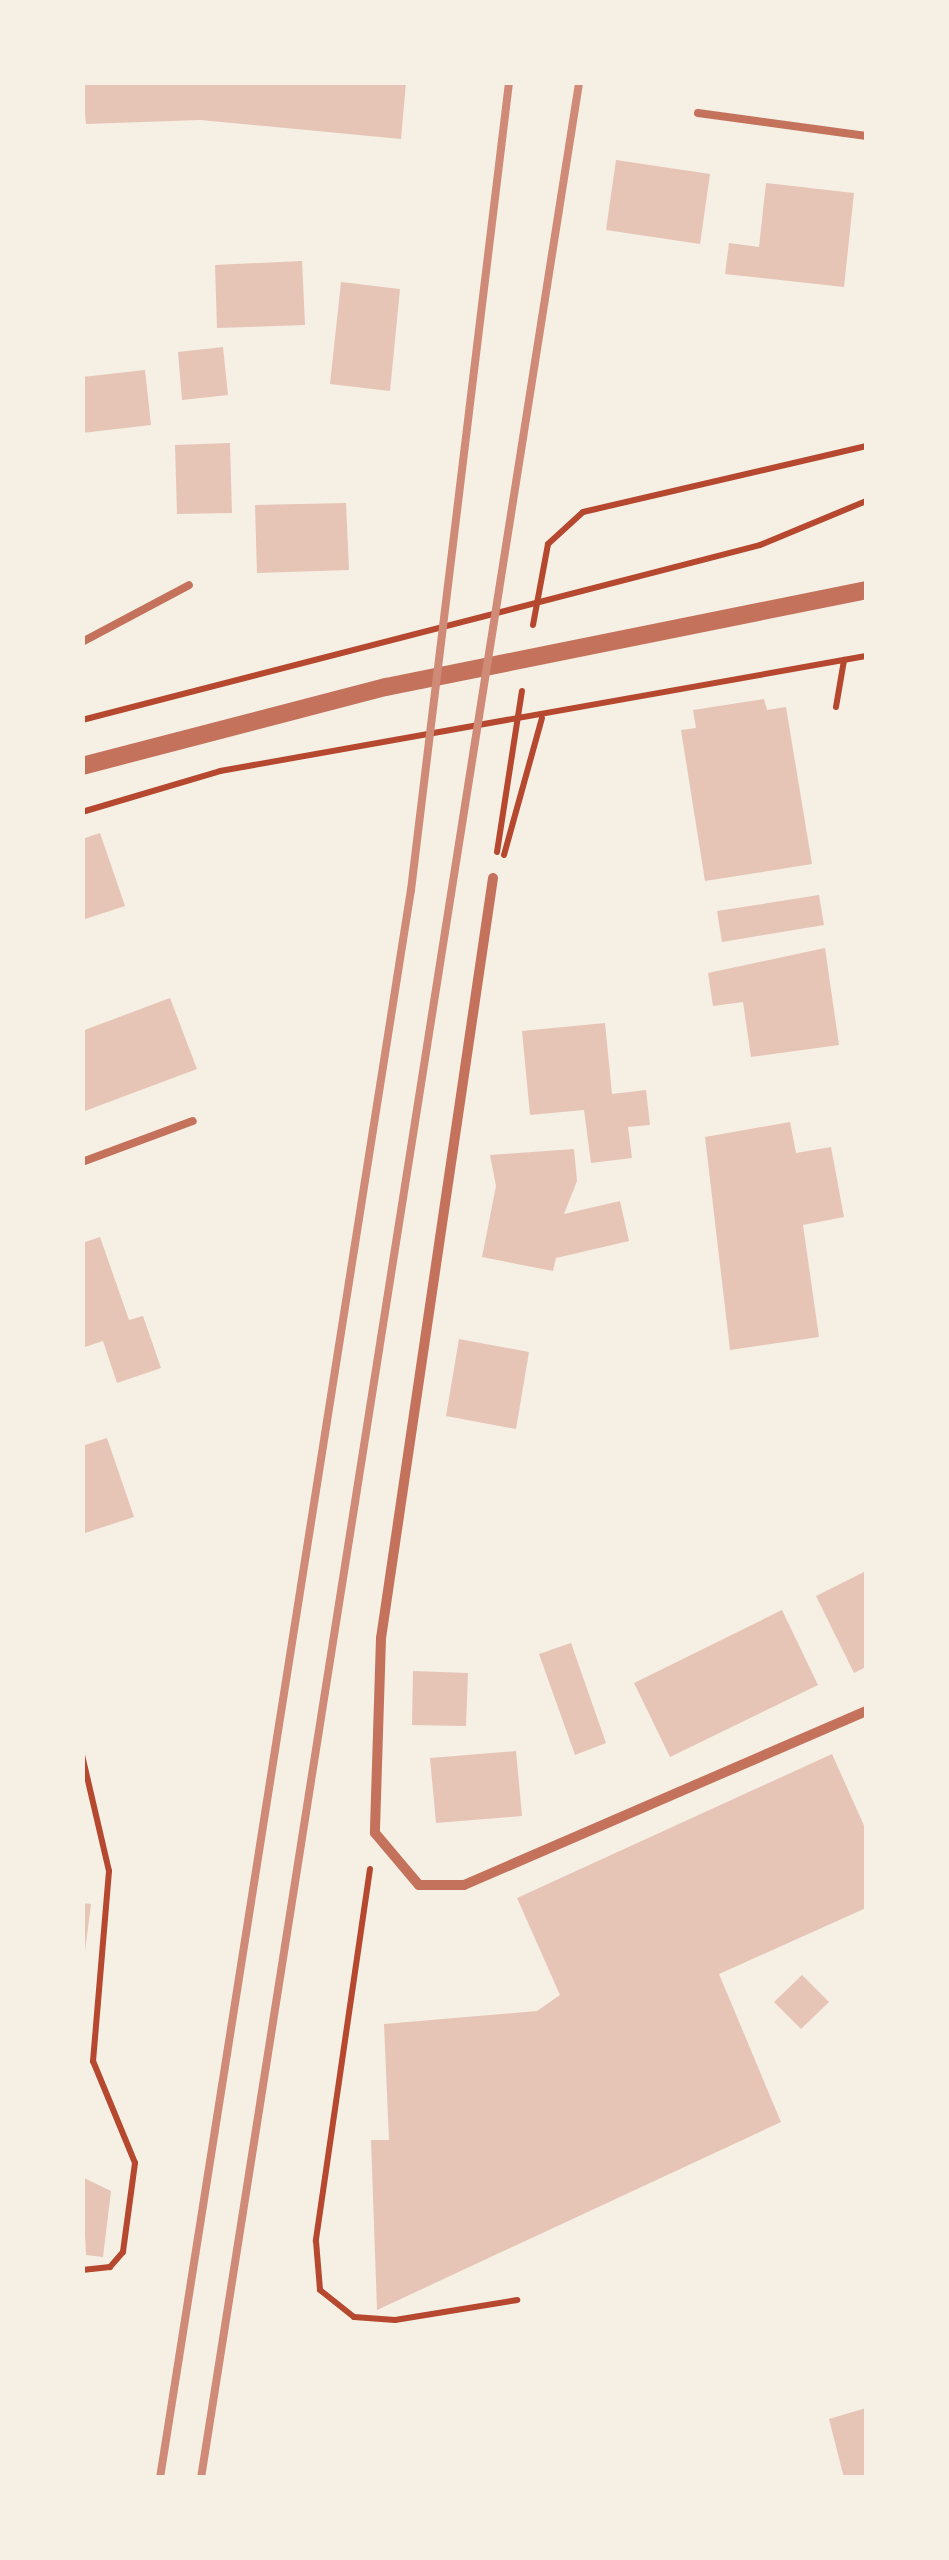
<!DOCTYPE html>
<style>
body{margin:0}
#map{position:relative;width:949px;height:2560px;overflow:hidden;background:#f6efe4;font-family:Karla,sans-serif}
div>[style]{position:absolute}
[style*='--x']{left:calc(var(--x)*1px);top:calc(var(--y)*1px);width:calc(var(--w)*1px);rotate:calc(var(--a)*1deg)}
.building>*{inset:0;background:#e6c5b7}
.path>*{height:6px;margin:-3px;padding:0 3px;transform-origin:3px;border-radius:3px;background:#b5482f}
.service>*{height:8px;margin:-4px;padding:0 4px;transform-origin:4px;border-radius:4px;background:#c5725c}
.minor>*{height:10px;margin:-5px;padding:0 5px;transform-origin:5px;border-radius:5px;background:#c5725c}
.tertiary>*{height:18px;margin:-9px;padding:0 9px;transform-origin:9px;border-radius:9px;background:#c5725c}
.rail>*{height:8px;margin:-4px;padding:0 4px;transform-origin:4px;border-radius:4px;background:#cf8b77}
span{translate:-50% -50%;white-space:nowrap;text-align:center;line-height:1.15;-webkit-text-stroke:10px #f6efe4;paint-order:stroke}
.frame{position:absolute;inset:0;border:85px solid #f6efe4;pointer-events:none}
</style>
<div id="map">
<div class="building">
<i style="clip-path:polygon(82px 82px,406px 82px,401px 139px,200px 120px,86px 124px)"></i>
<i style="clip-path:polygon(616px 160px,710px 174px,700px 244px,606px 230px)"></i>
<i style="clip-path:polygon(766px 183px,854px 193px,844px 287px,725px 274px,729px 243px,759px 247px)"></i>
<i style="clip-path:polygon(302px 261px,305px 325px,217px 328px,215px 265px)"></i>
<i style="clip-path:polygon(341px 282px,400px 289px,390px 391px,330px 384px)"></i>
<i style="clip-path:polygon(223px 347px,228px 395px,182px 400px,178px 352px)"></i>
<i style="clip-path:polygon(145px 370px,151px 425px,82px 433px,82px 377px)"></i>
<i style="clip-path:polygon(230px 443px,232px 513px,177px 514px,175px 445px)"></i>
<i style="clip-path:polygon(346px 503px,349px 570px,257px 573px,255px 505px)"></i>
<i style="clip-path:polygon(764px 699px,767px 710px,786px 707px,812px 864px,705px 881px,681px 730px,696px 728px,693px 710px)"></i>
<i style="clip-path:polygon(100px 833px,125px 906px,82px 920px,82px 839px)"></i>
<i style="clip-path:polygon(819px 895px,824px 925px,722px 942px,717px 911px)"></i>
<i style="clip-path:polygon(825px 948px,839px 1045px,751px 1057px,743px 1002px,713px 1006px,708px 973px)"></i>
<i style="clip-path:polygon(170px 998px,197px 1069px,82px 1112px,82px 1031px)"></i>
<i style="clip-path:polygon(605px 1023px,612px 1094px,646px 1090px,650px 1125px,628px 1127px,632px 1158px,591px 1163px,584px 1110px,530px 1115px,522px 1031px)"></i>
<i style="clip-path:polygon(790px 1122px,796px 1153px,831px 1147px,844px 1217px,803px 1225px,819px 1337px,730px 1350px,705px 1137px)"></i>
<i style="clip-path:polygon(574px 1149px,577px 1181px,564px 1214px,620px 1201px,629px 1241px,556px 1258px,553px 1271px,482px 1257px,496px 1186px,490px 1155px)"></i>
<i style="clip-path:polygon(100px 1237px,129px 1320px,143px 1316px,161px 1368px,117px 1383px,103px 1341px,82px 1348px,82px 1243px)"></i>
<i style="clip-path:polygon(459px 1339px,529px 1352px,516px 1429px,446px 1416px)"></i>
<i style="clip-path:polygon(107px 1438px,134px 1517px,82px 1534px,82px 1446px)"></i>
<i style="clip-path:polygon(866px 1571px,866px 1667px,854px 1673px,816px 1596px)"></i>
<i style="clip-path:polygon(782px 1610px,818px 1685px,670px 1757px,634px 1683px)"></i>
<i style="clip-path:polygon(571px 1643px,606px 1743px,575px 1755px,539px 1654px)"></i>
<i style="clip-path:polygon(413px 1671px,468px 1673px,466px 1726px,412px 1725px)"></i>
<i style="clip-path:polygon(516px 1751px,522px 1816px,436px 1823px,430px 1758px)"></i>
<i style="clip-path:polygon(832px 1754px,866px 1830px,866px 1908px,719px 1974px,781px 2122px,377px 2310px,371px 2140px,389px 2140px,384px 2024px,537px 2011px,560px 1995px,517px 1898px)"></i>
<i style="clip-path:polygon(82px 1903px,91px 1904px,85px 1951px,82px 1951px)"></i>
<i style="clip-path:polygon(802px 1975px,829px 2002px,801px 2029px,774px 2002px)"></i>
<i style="clip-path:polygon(82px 2177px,111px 2191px,103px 2257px,86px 2255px)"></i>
<i style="clip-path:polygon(866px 2408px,866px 2478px,844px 2478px,829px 2419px)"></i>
</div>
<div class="path">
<i style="--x:533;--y:625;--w:82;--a:-79.5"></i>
<i style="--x:548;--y:544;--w:47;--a:-42.4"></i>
<i style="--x:583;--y:512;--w:291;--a:-13.1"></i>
<i style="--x:836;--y:707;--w:48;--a:-80.3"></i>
<i style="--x:82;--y:720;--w:700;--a:-14.47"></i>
<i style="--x:760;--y:545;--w:115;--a:-22.5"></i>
<i style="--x:82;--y:812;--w:144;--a:-16.5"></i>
<i style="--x:220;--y:771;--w:656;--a:-10.09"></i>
<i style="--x:497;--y:852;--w:163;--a:-81.2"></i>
<i style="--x:504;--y:855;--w:142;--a:-74.5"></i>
<i style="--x:82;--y:1755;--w:119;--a:76.9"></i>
<i style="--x:109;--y:1871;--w:191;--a:94.8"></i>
<i style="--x:93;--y:2061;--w:110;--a:67.6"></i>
<i style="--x:135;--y:2163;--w:90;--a:97.7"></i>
<i style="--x:123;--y:2252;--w:20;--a:131"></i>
<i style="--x:110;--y:2267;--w:28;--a:174"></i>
<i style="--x:370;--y:1869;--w:376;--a:98.3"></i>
<i style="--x:316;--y:2241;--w:49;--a:85.3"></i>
<i style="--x:320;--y:2290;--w:43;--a:38.5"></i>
<i style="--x:354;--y:2317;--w:41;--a:4.2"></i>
<i style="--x:395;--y:2320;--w:124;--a:-9.3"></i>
</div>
<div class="service">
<i style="--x:698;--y:113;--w:170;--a:7.8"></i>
<i style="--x:82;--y:642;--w:121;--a:-28"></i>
<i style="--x:82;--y:1162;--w:118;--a:-20.3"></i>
</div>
<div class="minor">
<i style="--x:493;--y:878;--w:768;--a:98.38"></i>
<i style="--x:381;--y:1638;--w:195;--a:91.8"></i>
<i style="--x:375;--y:1833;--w:68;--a:49.8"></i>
<i style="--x:419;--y:1885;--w:45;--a:0"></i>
<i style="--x:464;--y:1885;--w:438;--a:-23.4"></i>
</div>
<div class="tertiary">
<i style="--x:82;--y:766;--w:314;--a:-14.6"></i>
<i style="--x:386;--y:687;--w:490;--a:-11.4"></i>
</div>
<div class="rail">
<i style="--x:160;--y:2478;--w:1608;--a:-81.02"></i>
<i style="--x:411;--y:890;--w:814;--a:-83.08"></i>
<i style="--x:201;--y:2478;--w:2426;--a:-81.03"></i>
</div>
<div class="frame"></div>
</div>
